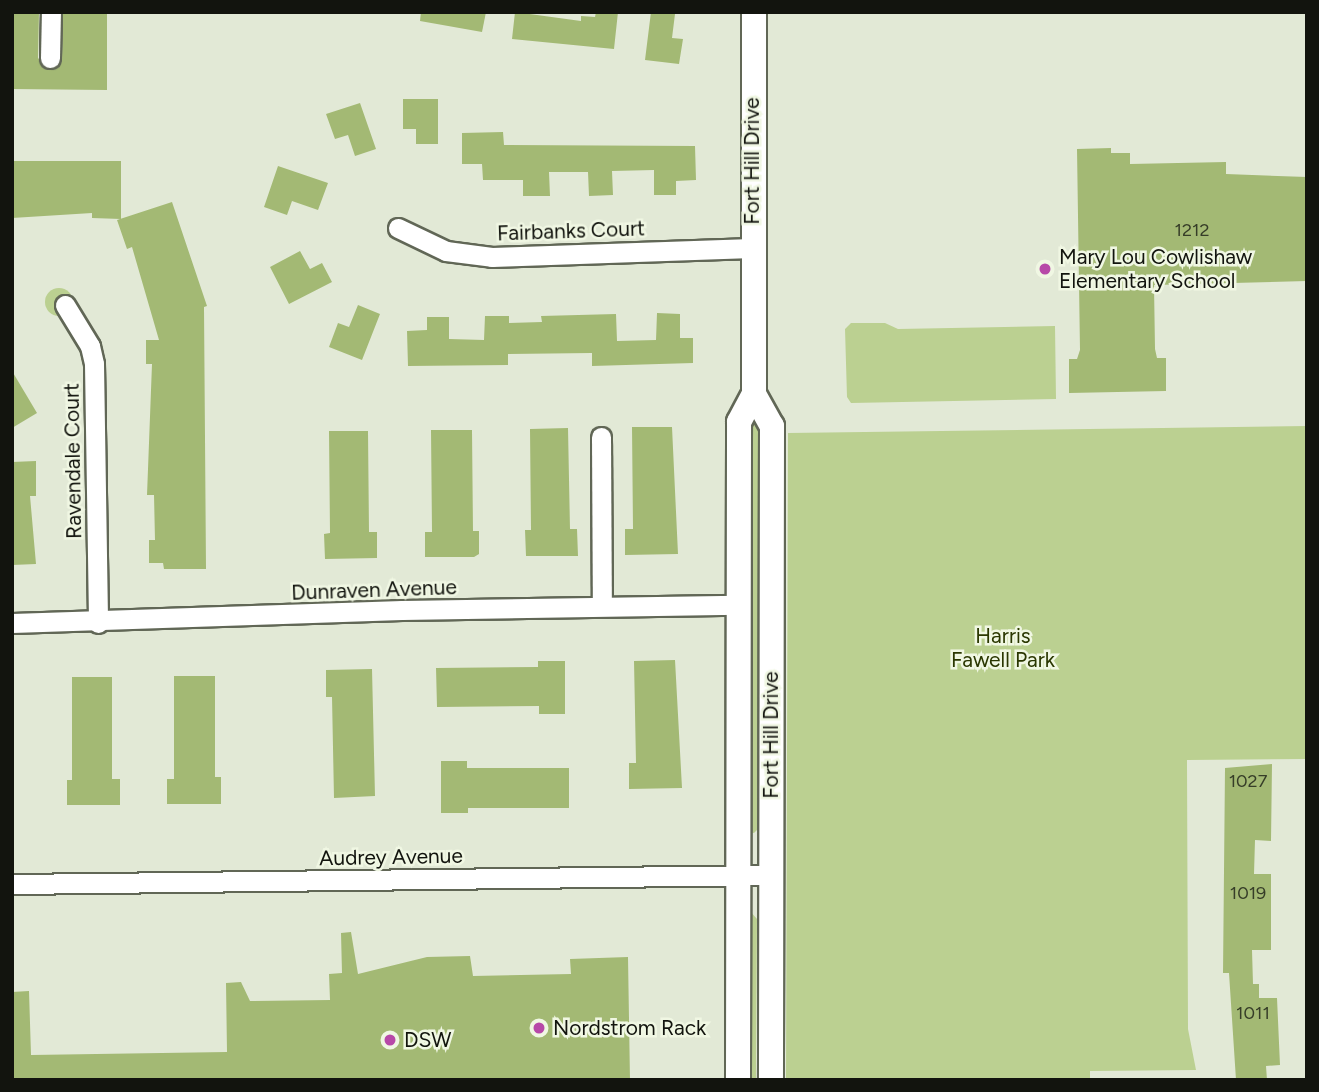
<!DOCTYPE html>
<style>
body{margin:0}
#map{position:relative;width:1319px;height:1092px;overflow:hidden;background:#e2e9d6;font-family:Figtree,sans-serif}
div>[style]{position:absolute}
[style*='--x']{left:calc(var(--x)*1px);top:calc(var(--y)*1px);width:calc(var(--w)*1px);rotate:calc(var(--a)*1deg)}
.green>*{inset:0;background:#bbd091}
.round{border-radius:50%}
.building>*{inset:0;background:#a3b974}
.roads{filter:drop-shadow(2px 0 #616756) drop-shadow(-2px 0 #616756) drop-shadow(0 2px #616756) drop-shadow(0 -2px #616756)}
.minor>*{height:19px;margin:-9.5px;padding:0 9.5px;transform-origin:9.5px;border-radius:9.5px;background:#fff}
.tertiary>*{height:24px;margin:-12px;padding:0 12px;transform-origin:12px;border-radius:12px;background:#fff}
.dots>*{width:19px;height:19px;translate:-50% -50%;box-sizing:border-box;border:4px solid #f0f7e3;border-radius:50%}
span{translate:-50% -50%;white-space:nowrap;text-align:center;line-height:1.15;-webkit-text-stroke:5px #f0f7e3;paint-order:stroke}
.number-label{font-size:18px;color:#363d28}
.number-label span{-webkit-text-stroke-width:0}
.street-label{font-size:21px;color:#12140e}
.poi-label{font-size:21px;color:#12140e}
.left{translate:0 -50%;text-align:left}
.park-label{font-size:21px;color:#2a3701}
.frame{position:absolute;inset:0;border:14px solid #12140e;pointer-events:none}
</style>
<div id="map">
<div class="green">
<i class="round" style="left:45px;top:288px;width:28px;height:28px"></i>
<i style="clip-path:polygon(851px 323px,885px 323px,898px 329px,1055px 326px,1056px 399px,851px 403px,847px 397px,845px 329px)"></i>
<i style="clip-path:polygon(749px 410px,760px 410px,759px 828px,754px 833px,749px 832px)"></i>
<i style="clip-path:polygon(1307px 426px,1307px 759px,1187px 760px,1188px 1029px,1196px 1070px,1090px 1071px,1090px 1080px,786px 1080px,788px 433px)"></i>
<i style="clip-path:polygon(749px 910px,757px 919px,756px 1080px,746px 1080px)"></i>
</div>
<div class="building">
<i style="clip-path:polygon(12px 12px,39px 12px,38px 58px,50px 70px,62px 59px,63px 12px,107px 12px,107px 90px,12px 89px)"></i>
<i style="clip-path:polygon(421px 12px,486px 12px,482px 32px,420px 21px)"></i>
<i style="clip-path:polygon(515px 12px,581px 21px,581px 16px,595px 17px,596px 12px,618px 12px,614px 49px,512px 39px)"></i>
<i style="clip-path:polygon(651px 12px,675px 14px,672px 38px,683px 39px,679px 64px,645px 60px)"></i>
<i style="clip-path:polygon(403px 99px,438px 99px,438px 144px,416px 144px,416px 129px,403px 129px)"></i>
<i style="clip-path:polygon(360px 103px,376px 149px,355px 156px,348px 135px,335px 139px,326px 114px)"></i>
<i style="clip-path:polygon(503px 132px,504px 145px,695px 146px,696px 180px,676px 181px,676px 195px,654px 195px,654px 170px,612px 171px,613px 195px,589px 196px,588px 172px,549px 172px,550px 196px,523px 196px,523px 180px,483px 180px,482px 164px,462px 164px,462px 133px)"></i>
<i style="clip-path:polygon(1111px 148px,1111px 153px,1130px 153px,1130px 164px,1226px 162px,1226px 174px,1307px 177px,1307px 281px,1154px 285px,1155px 349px,1157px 358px,1166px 358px,1166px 391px,1069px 393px,1069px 359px,1077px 359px,1080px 350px,1077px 149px)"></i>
<i style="clip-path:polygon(12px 161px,121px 161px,121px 219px,92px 218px,92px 213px,12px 218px)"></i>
<i style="clip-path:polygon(278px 166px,328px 183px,318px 210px,292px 201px,287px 215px,264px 207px)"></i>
<i style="clip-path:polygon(172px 202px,207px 306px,204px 307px,206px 569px,164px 569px,163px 563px,149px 563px,149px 540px,155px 540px,154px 495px,147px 495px,152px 364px,146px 364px,146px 340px,159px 340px,132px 247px,127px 249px,117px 220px)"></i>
<i style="clip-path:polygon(300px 251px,310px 269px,322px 263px,332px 282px,289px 304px,270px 267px)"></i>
<i style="clip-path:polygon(358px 305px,380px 314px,362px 360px,329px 347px,338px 323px,349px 327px)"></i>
<i style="clip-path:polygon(657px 313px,680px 314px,680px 338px,693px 338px,693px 363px,592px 366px,592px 353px,508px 354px,508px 365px,408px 366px,407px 331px,427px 330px,427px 317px,449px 317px,449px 339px,484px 340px,485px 316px,509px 316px,509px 323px,542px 322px,541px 316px,616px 314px,617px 341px,656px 340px)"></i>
<i style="clip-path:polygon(12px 371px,37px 413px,12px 428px)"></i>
<i style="clip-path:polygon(632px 427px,672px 427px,678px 554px,625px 555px,625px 529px,633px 529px)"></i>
<i style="clip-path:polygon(568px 428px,570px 529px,577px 529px,578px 556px,526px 556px,525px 530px,531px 530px,530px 429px)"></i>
<i style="clip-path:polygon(431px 430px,472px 430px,473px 531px,479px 531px,479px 554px,474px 557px,425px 557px,425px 532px,432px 532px)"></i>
<i style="clip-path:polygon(329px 431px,368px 431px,369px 532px,377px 532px,377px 558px,325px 559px,324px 534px,330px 533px)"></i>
<i style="clip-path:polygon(36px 461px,36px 496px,30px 496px,36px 564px,12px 565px,12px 462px)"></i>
<i style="clip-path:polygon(675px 660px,682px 788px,629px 789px,629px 763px,636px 763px,634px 661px)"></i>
<i style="clip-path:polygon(538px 661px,565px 661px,565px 714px,539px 714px,539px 706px,437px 707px,436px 668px,538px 667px)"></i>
<i style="clip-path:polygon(372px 669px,375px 796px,334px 798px,332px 697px,326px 697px,326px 670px)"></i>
<i style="clip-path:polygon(174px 676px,215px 676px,215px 777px,221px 777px,221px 804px,167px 804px,167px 779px,174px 779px)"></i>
<i style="clip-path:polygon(72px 677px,112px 677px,112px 779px,120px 779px,120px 805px,67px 805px,67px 780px,72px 780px)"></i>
<i style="clip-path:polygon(441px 761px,467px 761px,467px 768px,569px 768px,569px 808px,468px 808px,468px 813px,441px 813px)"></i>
<i style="clip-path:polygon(1272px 764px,1271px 841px,1255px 840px,1254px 874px,1271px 874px,1271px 950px,1252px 950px,1253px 984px,1259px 984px,1259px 998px,1277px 998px,1280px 1065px,1266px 1066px,1267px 1080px,1236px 1080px,1229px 973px,1223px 973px,1225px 768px)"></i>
<i style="clip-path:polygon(351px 932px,358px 974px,427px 957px,470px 956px,473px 976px,571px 974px,570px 959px,628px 957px,630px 1080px,12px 1080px,12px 992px,29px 991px,31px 1055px,227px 1052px,226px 983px,241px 982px,250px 1001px,330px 1000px,329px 974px,342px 973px,341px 933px)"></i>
</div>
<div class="roads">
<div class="minor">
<i style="--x:50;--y:58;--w:46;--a:-88.8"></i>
<i style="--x:398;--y:228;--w:53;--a:25.6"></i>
<i style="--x:446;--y:251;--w:46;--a:7.4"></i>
<i style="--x:492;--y:257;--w:260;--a:-2"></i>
<i style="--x:65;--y:305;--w:48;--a:58.6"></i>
<i style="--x:90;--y:346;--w:18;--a:77"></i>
<i style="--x:94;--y:364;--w:259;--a:89.1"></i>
<i style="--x:601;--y:437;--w:169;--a:89.7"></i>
<i style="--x:12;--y:623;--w:390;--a:-1.9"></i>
<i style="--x:402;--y:610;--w:336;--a:-0.9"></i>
<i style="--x:12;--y:884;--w:759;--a:-0.68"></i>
</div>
<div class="tertiary">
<i style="--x:754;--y:12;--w:382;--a:90"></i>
<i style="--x:754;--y:394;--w:37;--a:61"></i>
<i style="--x:772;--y:426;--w:654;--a:90.09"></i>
<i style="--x:738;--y:1080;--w:658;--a:-89.91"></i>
<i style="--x:739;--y:422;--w:32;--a:-62"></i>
</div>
</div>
<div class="dots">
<i style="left:1045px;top:269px;background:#b749a8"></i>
<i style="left:539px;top:1028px;background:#b749a8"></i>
<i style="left:390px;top:1040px;background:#b749a8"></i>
</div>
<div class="number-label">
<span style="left:1192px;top:230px">1212</span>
<span style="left:1248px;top:781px">1027</span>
<span style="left:1248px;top:893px">1019</span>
<span style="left:1253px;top:1013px">1011</span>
</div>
<div class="street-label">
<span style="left:752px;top:161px;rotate:-90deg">Fort Hill Drive</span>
<span style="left:571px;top:231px;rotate:-2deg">Fairbanks Court</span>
<span style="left:73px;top:461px;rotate:-91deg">Ravendale Court</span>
<span style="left:374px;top:590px;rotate:-2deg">Dunraven Avenue</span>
<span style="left:771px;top:735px;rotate:-90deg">Fort Hill Drive</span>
<span style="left:391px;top:857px;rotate:-1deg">Audrey Avenue</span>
</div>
<div class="poi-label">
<span class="left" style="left:1059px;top:269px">Mary Lou Cowlishaw<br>Elementary School</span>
<span class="left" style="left:553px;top:1028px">Nordstrom Rack</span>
<span class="left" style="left:404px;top:1040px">DSW</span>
</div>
<div class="park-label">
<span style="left:1003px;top:648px">Harris<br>Fawell Park</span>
</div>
<div class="frame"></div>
</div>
